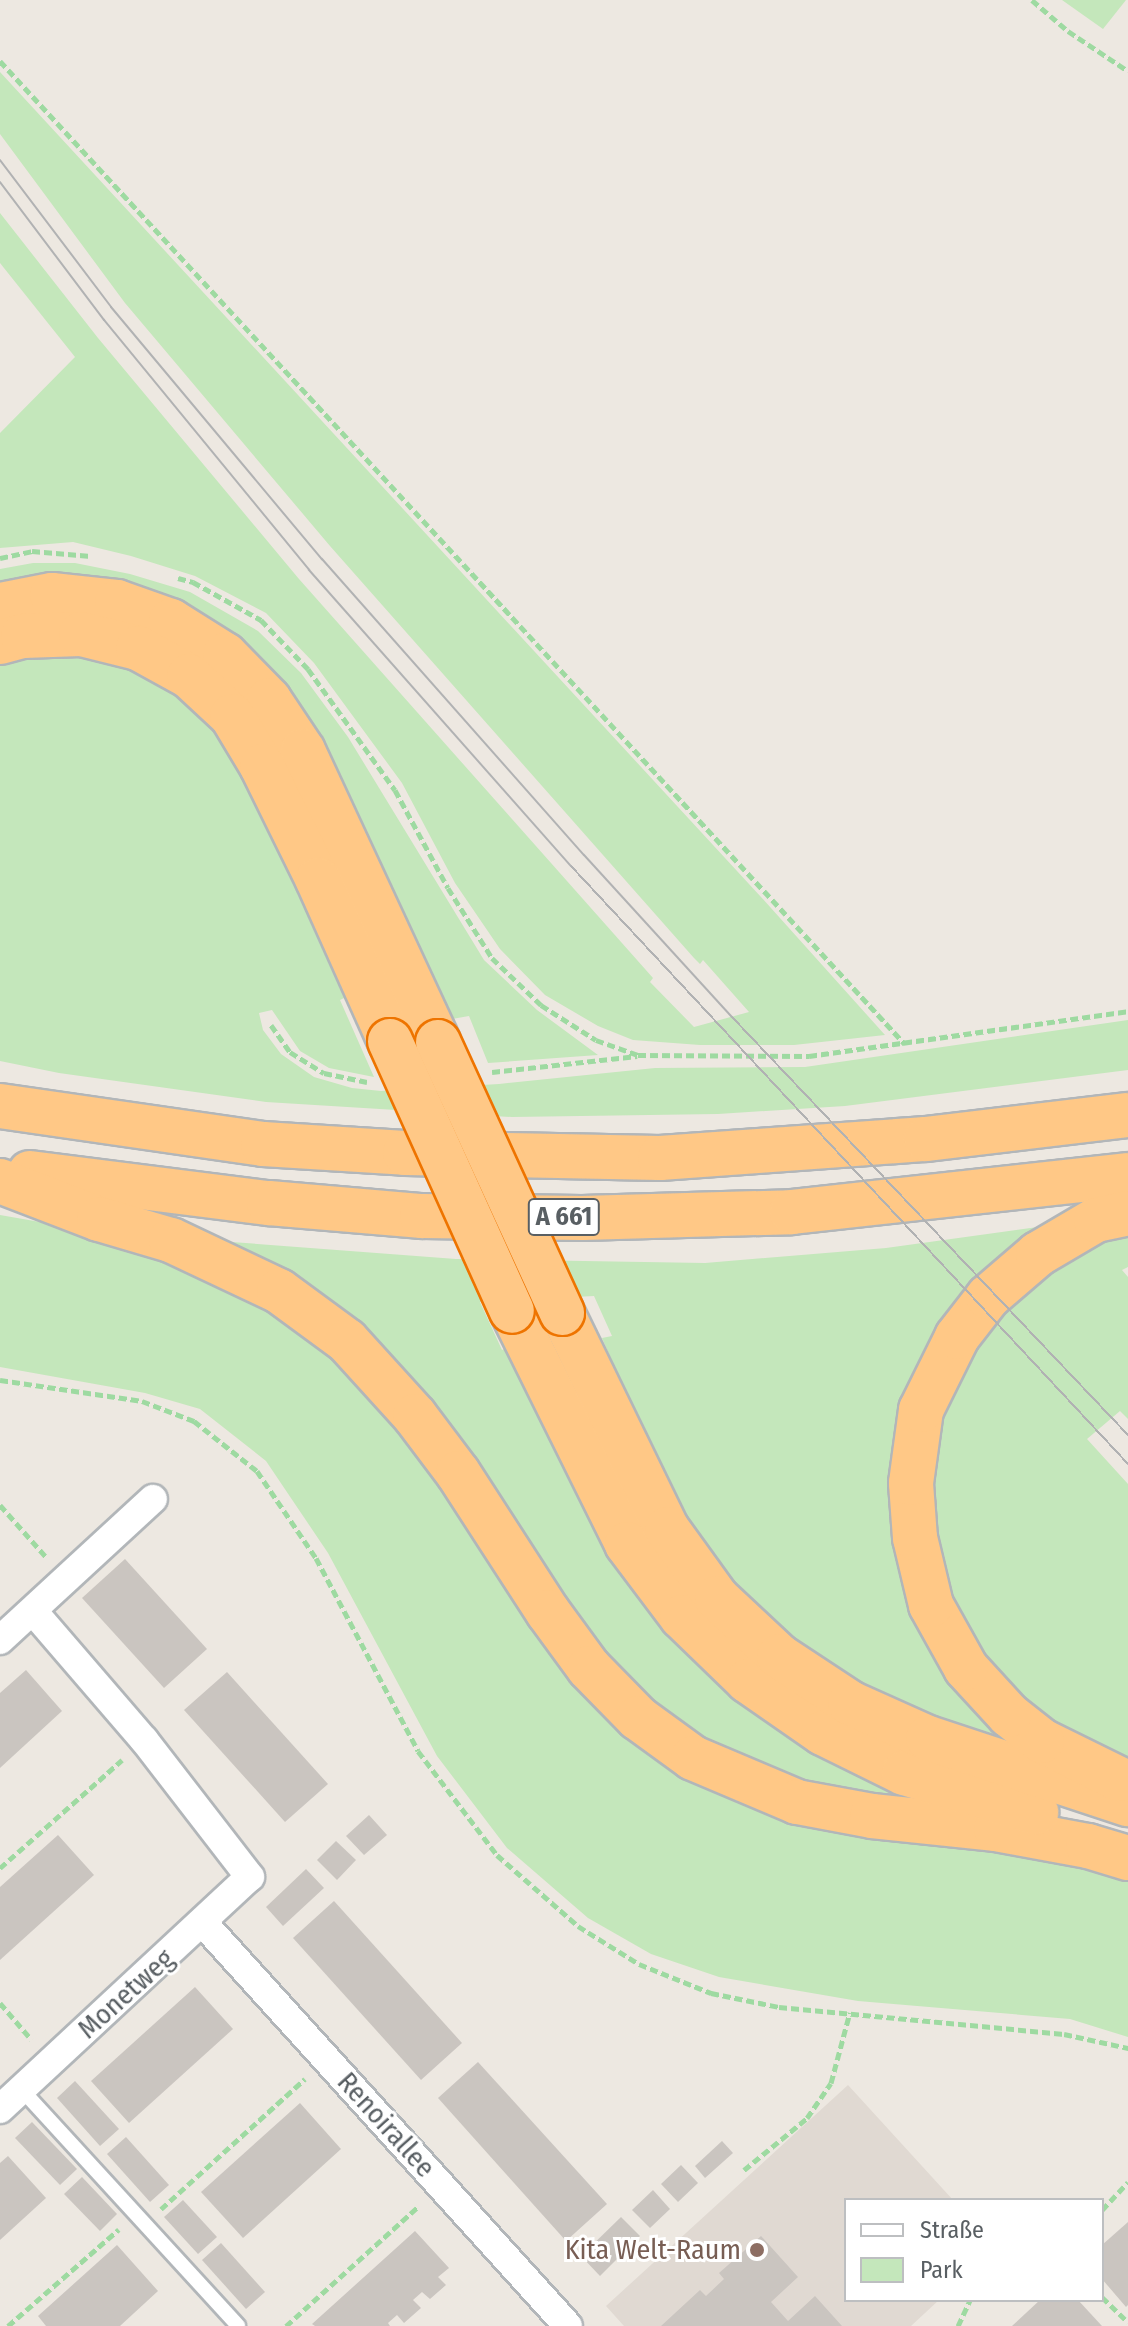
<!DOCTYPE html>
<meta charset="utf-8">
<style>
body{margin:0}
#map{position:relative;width:1128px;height:2326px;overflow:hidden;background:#ede8e1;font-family:"Fira Sans Condensed",sans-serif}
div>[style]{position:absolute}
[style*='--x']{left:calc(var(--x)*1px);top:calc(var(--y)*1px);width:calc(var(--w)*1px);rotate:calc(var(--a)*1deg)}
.education>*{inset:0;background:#e0d9d2}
.green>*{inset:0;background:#c4e7bb}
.building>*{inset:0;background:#cac5c0}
.path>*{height:5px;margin-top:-2.5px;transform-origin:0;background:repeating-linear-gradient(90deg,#9edaa1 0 8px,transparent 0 12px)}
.roads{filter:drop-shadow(2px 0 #b2b6b9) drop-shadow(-2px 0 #b2b6b9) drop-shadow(0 2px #b2b6b9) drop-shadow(0 -2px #b2b6b9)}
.lane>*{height:14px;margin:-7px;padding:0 7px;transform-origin:7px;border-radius:7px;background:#fff}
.street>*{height:28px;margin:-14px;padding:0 14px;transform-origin:14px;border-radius:14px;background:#fff}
.highway>*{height:44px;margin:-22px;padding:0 22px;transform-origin:22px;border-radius:22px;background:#ffc886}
.tram>*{height:2px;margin:-1px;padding:0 1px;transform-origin:1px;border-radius:1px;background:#b1b2b3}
.bridges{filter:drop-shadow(2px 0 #ee7400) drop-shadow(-2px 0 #ee7400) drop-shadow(0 2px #ee7400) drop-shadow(0 -2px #ee7400)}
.highway-bridge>*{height:44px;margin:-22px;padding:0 22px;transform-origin:22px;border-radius:22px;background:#ffc886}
.dots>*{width:22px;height:22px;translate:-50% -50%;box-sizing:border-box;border:4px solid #fff;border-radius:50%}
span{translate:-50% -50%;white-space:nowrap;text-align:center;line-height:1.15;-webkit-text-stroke:6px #fff;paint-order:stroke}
.shield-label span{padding:2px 6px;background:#fff;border:2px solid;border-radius:6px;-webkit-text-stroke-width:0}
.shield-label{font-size:26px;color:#595f63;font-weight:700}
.street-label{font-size:28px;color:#595f63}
.education-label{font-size:28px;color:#785e54}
.right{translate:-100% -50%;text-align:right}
.legend{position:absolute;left:844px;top:2198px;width:260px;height:104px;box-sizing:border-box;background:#fff;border:2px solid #bdbfc1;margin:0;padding:10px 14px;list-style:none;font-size:24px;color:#595f63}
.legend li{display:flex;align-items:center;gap:16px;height:40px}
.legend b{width:40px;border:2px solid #bdbfc1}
</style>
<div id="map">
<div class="education">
<i style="clip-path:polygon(848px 2085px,953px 2200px,846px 2200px,846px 2300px,939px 2300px,911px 2326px,624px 2326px,606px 2306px)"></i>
</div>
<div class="green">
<i style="clip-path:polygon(1062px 0,1126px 0,1103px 29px)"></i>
<i style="clip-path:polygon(0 72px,761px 897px,885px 1035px,794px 1045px,700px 1045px,633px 1040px,598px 1026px,545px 995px,500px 949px,455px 883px,402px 783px,314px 663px,266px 613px,195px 576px,131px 556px,73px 542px,0 548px,0 433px,75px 357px,0 263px,0 213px,98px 338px,299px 579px,653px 978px,650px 982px,694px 1027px,749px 1012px,703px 960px,700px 964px,694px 958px,330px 546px,125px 303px,0 134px)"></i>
<i style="clip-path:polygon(33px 563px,75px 563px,130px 574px,190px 592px,258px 631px,301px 673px,348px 737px,484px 960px,537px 1010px,598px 1055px,488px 1063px,469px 1016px,452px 1019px,372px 869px,317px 750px,0 593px,0 569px)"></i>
<i style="clip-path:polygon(54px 648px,149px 667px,237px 737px,354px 993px,340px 1000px,374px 1077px,329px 1068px,300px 1051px,272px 1010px,259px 1013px,263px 1030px,281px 1054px,314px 1077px,352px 1088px,381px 1091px,499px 1084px,655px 1068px,805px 1067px,1128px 1020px,1128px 1070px,845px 1106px,718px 1114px,512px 1117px,266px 1102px,59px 1073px,0 1061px,0 657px)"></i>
<i style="clip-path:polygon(0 1215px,103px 1233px,213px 1272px,339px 1357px,686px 1772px,1128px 1868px,1128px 2037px,1070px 2019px,858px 2001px,719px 1977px,651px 1954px,588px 1918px,507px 1848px,437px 1756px,328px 1553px,266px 1461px,200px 1409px,145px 1393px,0 1367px)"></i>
<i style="clip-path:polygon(1128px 1225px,1128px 1267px,1122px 1270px,1128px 1277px,1128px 1419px,1120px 1411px,1087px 1439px,1128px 1484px,1128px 1768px,1018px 1703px,944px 1600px,928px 1534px,938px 1415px,967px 1348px,1045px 1263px)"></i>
<i style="clip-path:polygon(1045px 1226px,896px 1482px,1020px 1750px,931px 1725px,797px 1653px,704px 1553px,649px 1447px,602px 1338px,612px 1336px,594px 1296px,480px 1302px,502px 1350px,513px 1345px,898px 1783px,925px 1807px,804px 1789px,699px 1745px,599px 1664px,470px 1469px,218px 1241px,456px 1259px,705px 1263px,886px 1248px)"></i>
</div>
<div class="building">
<i style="clip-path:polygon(125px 1559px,207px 1649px,164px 1688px,82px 1598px)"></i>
<i style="clip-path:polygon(26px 1670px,62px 1711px,0 1768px,0 1693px)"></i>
<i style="clip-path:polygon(227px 1672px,328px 1784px,285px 1822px,184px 1710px)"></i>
<i style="clip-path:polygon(369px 1815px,387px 1835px,364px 1855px,346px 1836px)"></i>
<i style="clip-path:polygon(58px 1835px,94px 1875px,0 1960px,0 1887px)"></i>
<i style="clip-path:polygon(336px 1841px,356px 1860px,337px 1880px,317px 1860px)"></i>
<i style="clip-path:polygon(306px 1869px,324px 1888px,283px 1926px,266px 1907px)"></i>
<i style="clip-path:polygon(334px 1901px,462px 2043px,421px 2080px,293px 1938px)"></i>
<i style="clip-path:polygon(195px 1987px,233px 2029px,129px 2123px,91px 2081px)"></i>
<i style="clip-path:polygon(478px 2062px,607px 2204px,566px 2241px,438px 2098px)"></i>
<i style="clip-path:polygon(75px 2081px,119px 2129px,100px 2146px,57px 2098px)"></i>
<i style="clip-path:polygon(300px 2103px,341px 2149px,243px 2238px,201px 2192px)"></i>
<i style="clip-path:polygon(32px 2122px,77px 2169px,60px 2185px,15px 2138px)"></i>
<i style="clip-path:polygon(126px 2137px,169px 2185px,150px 2202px,107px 2154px)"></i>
<i style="clip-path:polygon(722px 2141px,733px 2153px,705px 2178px,695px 2166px)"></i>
<i style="clip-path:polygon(8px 2156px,46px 2198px,0 2240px,0 2163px)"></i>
<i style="clip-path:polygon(681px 2165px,698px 2183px,678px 2202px,661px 2184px)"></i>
<i style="clip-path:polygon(82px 2177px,117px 2214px,100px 2231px,64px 2194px)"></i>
<i style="clip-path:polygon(653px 2190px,670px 2209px,650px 2228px,632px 2210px)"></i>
<i style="clip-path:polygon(183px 2200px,217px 2237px,198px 2254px,164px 2217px)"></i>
<i style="clip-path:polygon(621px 2217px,640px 2236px,600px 2276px,581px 2256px)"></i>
<i style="clip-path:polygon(1128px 2222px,1128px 2305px,1126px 2307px,1102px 2279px,1102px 2245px)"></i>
<i style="clip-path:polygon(415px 2231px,449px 2268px,438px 2277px,446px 2285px,430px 2299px,422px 2292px,413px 2300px,421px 2308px,404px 2323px,397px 2315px,388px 2323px,390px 2326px,315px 2326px,312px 2324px)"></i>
<i style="clip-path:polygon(761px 2236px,798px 2277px,771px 2302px,788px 2321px,815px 2296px,842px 2326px,661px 2326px,700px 2290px,706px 2296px,724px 2279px,719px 2273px)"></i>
<i style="clip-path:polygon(221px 2243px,265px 2292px,246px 2309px,202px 2260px)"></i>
<i style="clip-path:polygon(117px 2245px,158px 2291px,120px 2326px,46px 2326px,38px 2316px)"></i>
<i style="clip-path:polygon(1040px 2300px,1078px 2300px,1102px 2326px,1012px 2326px)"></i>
</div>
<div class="path">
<i style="--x:1032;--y:0;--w:48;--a:40.7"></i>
<i style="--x:1068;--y:31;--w:72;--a:33.7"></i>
<i style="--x:0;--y:61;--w:1336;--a:47.37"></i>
<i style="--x:0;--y:558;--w:33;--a:-12"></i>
<i style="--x:32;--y:551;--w:59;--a:4.8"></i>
<i style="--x:178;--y:578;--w:16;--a:15"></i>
<i style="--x:193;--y:582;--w:78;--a:29.2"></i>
<i style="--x:261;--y:620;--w:68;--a:46.2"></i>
<i style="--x:308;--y:669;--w:149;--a:54.3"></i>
<i style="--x:395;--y:790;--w:111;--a:61.6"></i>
<i style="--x:448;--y:888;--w:83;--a:57.8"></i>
<i style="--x:492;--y:958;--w:68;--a:43.8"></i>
<i style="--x:541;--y:1005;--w:65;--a:32.5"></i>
<i style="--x:596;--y:1040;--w:45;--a:19.7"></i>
<i style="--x:638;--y:1055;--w:171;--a:0.3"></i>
<i style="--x:809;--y:1056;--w:322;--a:-8"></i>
<i style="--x:271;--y:1025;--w:33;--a:55"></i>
<i style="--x:290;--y:1052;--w:40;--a:32"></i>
<i style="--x:324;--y:1073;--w:44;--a:11.8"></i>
<i style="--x:492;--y:1072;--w:146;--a:-6.3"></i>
<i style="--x:0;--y:1380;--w:144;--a:8.4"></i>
<i style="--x:142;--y:1401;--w:56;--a:21"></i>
<i style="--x:194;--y:1421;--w:80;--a:38.4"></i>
<i style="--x:257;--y:1471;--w:105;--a:55.9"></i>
<i style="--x:316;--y:1558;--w:218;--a:62.1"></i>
<i style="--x:418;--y:1751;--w:131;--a:52.8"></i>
<i style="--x:497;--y:1855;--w:108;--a:41.2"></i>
<i style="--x:578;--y:1926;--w:72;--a:31.9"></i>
<i style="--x:639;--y:1964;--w:78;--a:21.9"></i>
<i style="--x:711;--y:1993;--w:69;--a:11.6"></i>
<i style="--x:779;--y:2007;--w:286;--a:5.4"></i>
<i style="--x:1064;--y:2034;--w:66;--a:12.3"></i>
<i style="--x:0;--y:1505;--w:71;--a:48.4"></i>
<i style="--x:0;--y:1868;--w:163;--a:-41.5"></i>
<i style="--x:0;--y:2003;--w:48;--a:49.3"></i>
<i style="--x:744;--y:2170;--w:82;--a:-39.5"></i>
<i style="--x:807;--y:2118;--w:42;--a:-55.6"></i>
<i style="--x:831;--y:2083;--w:73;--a:-75"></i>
<i style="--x:161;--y:2209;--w:194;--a:-42.1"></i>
<i style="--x:1102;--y:2210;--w:38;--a:-47"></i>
<i style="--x:1102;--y:2297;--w:36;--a:44"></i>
<i style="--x:8;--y:2326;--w:147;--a:-41.1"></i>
<i style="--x:286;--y:2326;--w:179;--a:-42.1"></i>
<i style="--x:958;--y:2326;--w:29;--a:-65"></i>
</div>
<div class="roads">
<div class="lane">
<i style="--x:22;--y:2090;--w:320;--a:47.5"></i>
</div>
<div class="street">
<i style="--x:0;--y:1640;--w:208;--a:-42.7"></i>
<i style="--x:204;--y:1924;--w:542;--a:47.84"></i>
<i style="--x:0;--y:2109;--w:341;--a:-42.9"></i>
<i style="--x:250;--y:1877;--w:173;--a:-127.7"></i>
<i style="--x:144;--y:1740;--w:169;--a:-130.7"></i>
</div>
<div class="highway">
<i style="--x:0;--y:605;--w:53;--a:-10.9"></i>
<i style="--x:52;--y:595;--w:65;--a:6.1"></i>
<i style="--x:117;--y:602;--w:57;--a:19.4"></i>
<i style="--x:171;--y:621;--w:64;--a:32.2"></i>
<i style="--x:225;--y:655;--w:63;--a:45.6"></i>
<i style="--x:269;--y:700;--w:61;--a:56.3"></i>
<i style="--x:303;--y:751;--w:321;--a:65.1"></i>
<i style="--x:0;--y:642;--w:24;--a:-15"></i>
<i style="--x:23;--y:636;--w:58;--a:-2"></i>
<i style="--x:81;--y:634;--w:59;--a:13.8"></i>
<i style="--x:138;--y:648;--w:58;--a:28.8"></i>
<i style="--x:189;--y:676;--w:59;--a:42.9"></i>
<i style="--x:232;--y:716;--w:58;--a:59"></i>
<i style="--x:262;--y:766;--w:127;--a:63.8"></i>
<i style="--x:318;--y:880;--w:176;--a:65.9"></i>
<i style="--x:0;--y:1106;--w:266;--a:8.2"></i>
<i style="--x:263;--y:1144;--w:142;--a:3.6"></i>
<i style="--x:405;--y:1153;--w:255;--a:1.1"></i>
<i style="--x:660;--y:1158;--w:267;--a:-4.1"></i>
<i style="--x:926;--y:1139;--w:203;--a:-6.8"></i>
<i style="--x:30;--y:1173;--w:241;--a:7.2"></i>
<i style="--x:269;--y:1203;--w:154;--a:4.9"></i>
<i style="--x:422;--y:1216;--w:160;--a:0.7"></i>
<i style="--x:582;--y:1218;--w:210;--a:-1.6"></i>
<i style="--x:792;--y:1212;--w:338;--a:-6.3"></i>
<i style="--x:0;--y:1181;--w:106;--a:21"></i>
<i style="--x:99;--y:1219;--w:75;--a:16.3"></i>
<i style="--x:171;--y:1240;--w:119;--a:25.3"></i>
<i style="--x:279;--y:1291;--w:84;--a:36.3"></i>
<i style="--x:347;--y:1341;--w:101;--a:47.8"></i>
<i style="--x:415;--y:1416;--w:71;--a:53"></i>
<i style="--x:458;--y:1473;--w:166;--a:57.1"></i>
<i style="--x:548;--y:1612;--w:69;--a:53.8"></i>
<i style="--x:589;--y:1668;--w:70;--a:45.6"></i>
<i style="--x:638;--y:1718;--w:68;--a:36"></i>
<i style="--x:693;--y:1758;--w:113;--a:22.9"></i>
<i style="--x:797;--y:1802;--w:76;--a:10.6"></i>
<i style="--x:872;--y:1816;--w:125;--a:6"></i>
<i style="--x:996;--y:1829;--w:94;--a:10.5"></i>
<i style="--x:1088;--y:1846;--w:42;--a:16.7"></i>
<i style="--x:512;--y:1311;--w:260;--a:63.7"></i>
<i style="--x:627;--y:1544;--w:91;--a:53"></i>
<i style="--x:682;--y:1617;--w:92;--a:44.1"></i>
<i style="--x:748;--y:1681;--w:91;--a:34.7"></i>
<i style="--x:823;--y:1733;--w:90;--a:26.3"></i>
<i style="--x:904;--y:1773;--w:138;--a:16.5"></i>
<i style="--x:562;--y:1313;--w:240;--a:64.1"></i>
<i style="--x:667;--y:1529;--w:85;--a:54.1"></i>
<i style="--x:717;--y:1598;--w:85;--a:43.1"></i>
<i style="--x:779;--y:1656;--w:85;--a:33.5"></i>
<i style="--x:850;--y:1703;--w:85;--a:24.2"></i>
<i style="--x:928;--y:1738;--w:211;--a:18.3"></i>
<i style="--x:1119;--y:1779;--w:86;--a:-153.7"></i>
<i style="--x:1042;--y:1741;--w:42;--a:-141.8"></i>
<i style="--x:1009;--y:1715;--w:64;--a:-132.5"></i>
<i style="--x:966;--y:1668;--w:72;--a:-119.1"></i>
<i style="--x:931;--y:1605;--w:69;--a:-103.4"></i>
<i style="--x:915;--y:1538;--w:55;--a:-94.2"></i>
<i style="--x:911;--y:1483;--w:74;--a:-82.2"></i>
<i style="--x:921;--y:1410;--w:81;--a:-63.7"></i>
<i style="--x:957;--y:1337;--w:51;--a:-52.2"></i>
<i style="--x:988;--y:1297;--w:66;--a:-40.7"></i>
<i style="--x:1038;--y:1254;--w:67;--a:-30.4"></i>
<i style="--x:1096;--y:1220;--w:33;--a:-12"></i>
</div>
</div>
<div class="tram">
<i style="--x:0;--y:160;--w:184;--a:52.9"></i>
<i style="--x:111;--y:307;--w:329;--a:50.1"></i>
<i style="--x:322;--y:559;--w:395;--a:48.5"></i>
<i style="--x:584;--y:855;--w:219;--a:47.6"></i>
<i style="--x:732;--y:1017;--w:576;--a:46.55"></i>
<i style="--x:0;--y:182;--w:173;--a:53"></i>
<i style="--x:104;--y:320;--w:323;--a:50.6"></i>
<i style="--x:309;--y:570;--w:395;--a:48.5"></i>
<i style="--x:571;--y:866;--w:817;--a:47.03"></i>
</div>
<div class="bridges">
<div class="highway-bridge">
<i style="--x:390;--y:1041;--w:296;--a:65.7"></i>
<i style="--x:438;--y:1042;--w:298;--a:65.4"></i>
</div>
</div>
<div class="dots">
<i style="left:757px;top:2250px;background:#8d6e63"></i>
</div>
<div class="shield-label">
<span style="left:564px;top:1217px">A 661</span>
</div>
<div class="street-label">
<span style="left:126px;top:1994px;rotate:-42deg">Monetweg</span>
<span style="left:386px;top:2125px;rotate:48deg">Renoirallee</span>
</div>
<div class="education-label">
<span class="right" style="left:741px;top:2250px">Kita Welt-Raum</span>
</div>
<ul class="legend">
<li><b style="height:10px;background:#fff"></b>Straße</li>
<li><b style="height:22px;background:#c4e7bb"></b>Park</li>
</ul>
</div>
